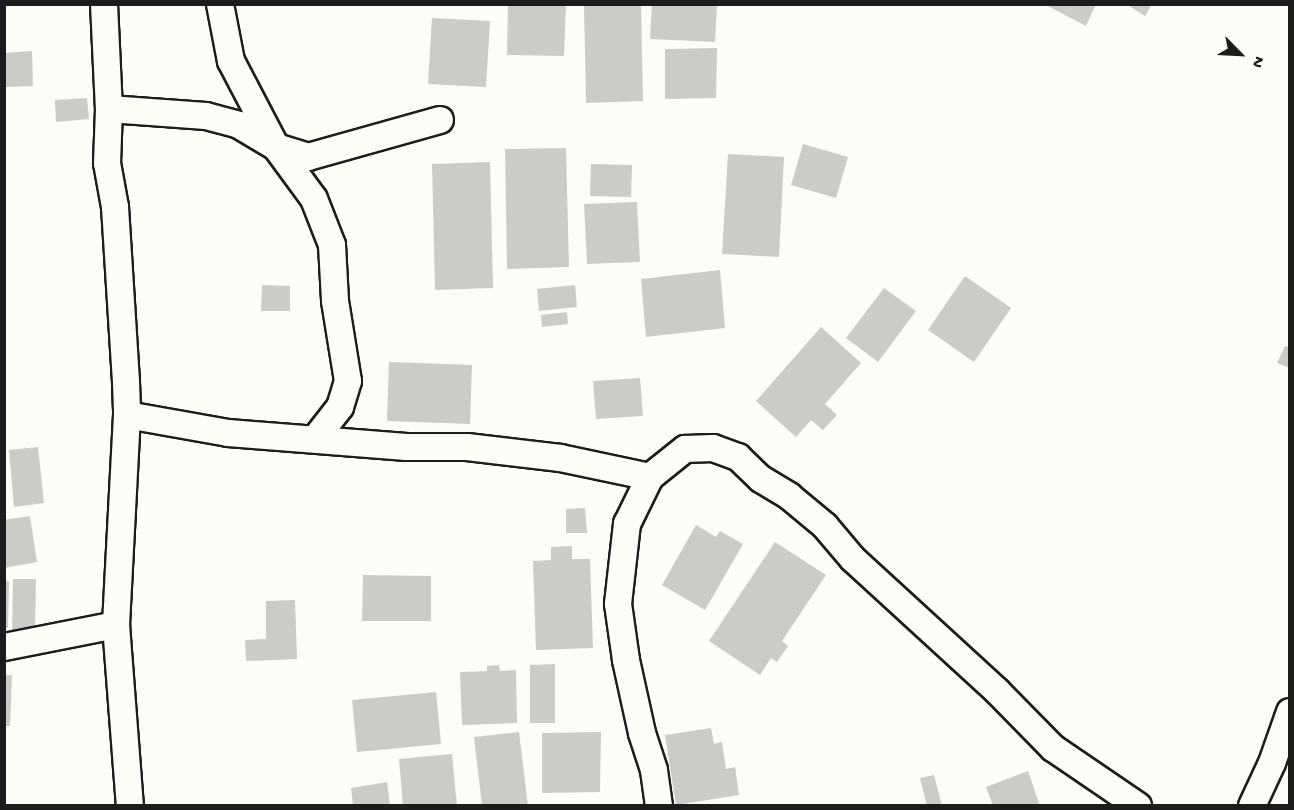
<!DOCTYPE html>
<style>
body{margin:0}
#map{position:relative;width:1294px;height:810px;overflow:hidden;background:#fdfcf7;font-family:"Gochi Hand",sans-serif}
div>[style]{position:absolute}
[style*='--x']{left:calc(var(--x)*1px);top:calc(var(--y)*1px);width:calc(var(--w)*1px);rotate:calc(var(--a)*1deg)}
.building>*{inset:0;background:#cccbc8}
.roads{filter:drop-shadow(2px 0 #1c1c1c) drop-shadow(-2px 0 #1c1c1c) drop-shadow(0 2px #1c1c1c) drop-shadow(0 -2px #1c1c1c)}
.minor>*{height:26px;margin:-13px;padding:0 13px;transform-origin:13px;border-radius:13px;background:#fdfcf7}
span{translate:-50% -50%;white-space:nowrap;text-align:center;line-height:1.15;-webkit-text-stroke:4.5px #fdfcf7;paint-order:stroke}
.frame{position:absolute;inset:0;border:6px solid #1c1c1c;pointer-events:none}
.north{position:absolute;left:1210px;top:24px;width:60px;height:60px;-webkit-text-stroke:4px #fdfcf7;paint-order:stroke;rotate:114deg;font-size:16px;font-weight:700;line-height:24px;text-align:center;color:#1c1c1c}
.north::after{content:'';display:block;margin:auto;width:21px;height:27px;background:#1c1c1c;clip-path:polygon(50% 0,100% 100%,50% 72%,0 100%)}
</style>
<div id="map">
<div class="building">
<i style="clip-path:polygon(508px 4px,566px 4px,564px 56px,507px 55px)"></i>
<i style="clip-path:polygon(584px 4px,641px 4px,643px 101px,586px 103px)"></i>
<i style="clip-path:polygon(652px 4px,717px 4px,715px 42px,650px 39px)"></i>
<i style="clip-path:polygon(1044px 4px,1096px 4px,1086px 26px)"></i>
<i style="clip-path:polygon(1126px 4px,1152px 4px,1145px 16px)"></i>
<i style="clip-path:polygon(432px 18px,490px 21px,486px 87px,428px 84px)"></i>
<i style="clip-path:polygon(717px 48px,716px 98px,665px 99px,665px 49px)"></i>
<i style="clip-path:polygon(32px 51px,33px 86px,4px 87px,4px 53px)"></i>
<i style="clip-path:polygon(87px 98px,89px 119px,56px 122px,55px 100px)"></i>
<i style="clip-path:polygon(803px 144px,848px 157px,836px 198px,791px 185px)"></i>
<i style="clip-path:polygon(566px 148px,569px 267px,507px 269px,505px 149px)"></i>
<i style="clip-path:polygon(728px 154px,784px 157px,779px 257px,722px 254px)"></i>
<i style="clip-path:polygon(490px 162px,493px 288px,435px 290px,432px 164px)"></i>
<i style="clip-path:polygon(591px 164px,632px 165px,631px 197px,590px 196px)"></i>
<i style="clip-path:polygon(637px 202px,640px 262px,587px 264px,584px 204px)"></i>
<i style="clip-path:polygon(720px 270px,725px 328px,646px 337px,641px 279px)"></i>
<i style="clip-path:polygon(965px 276px,1011px 308px,974px 362px,928px 330px)"></i>
<i style="clip-path:polygon(262px 285px,290px 286px,290px 311px,261px 311px)"></i>
<i style="clip-path:polygon(575px 285px,577px 307px,539px 311px,537px 289px)"></i>
<i style="clip-path:polygon(884px 288px,916px 311px,878px 362px,846px 338px)"></i>
<i style="clip-path:polygon(567px 312px,568px 324px,542px 327px,541px 315px)"></i>
<i style="clip-path:polygon(821px 327px,861px 363px,825px 404px,837px 415px,823px 430px,811px 420px,796px 437px,756px 401px)"></i>
<i style="clip-path:polygon(1285px 346px,1290px 347px,1290px 368px,1277px 363px)"></i>
<i style="clip-path:polygon(389px 362px,472px 365px,470px 424px,387px 421px)"></i>
<i style="clip-path:polygon(640px 378px,643px 416px,596px 419px,593px 381px)"></i>
<i style="clip-path:polygon(38px 447px,44px 503px,14px 507px,9px 450px)"></i>
<i style="clip-path:polygon(585px 508px,587px 533px,566px 533px,566px 509px)"></i>
<i style="clip-path:polygon(30px 516px,37px 562px,4px 568px,4px 520px)"></i>
<i style="clip-path:polygon(696px 525px,716px 537px,720px 531px,743px 544px,705px 610px,662px 585px)"></i>
<i style="clip-path:polygon(775px 542px,826px 575px,782px 641px,788px 646px,777px 662px,771px 658px,760px 675px,709px 641px)"></i>
<i style="clip-path:polygon(572px 546px,572px 559px,590px 559px,593px 648px,536px 650px,533px 561px,551px 560px,551px 547px)"></i>
<i style="clip-path:polygon(363px 575px,431px 576px,431px 621px,362px 621px)"></i>
<i style="clip-path:polygon(13px 579px,36px 579px,35px 631px,12px 631px)"></i>
<i style="clip-path:polygon(4px 581px,9px 581px,8px 628px,4px 628px)"></i>
<i style="clip-path:polygon(295px 600px,297px 659px,246px 661px,245px 640px,266px 639px,266px 601px)"></i>
<i style="clip-path:polygon(555px 664px,555px 723px,530px 723px,530px 665px)"></i>
<i style="clip-path:polygon(499px 665px,500px 671px,516px 670px,517px 723px,462px 725px,460px 672px,487px 671px,487px 666px)"></i>
<i style="clip-path:polygon(4px 675px,12px 675px,10px 726px,4px 726px)"></i>
<i style="clip-path:polygon(436px 692px,441px 744px,357px 752px,352px 700px)"></i>
<i style="clip-path:polygon(711px 728px,714px 744px,722px 742px,726px 769px,735px 767px,739px 795px,676px 805px,665px 735px)"></i>
<i style="clip-path:polygon(519px 732px,528px 806px,482px 806px,474px 737px)"></i>
<i style="clip-path:polygon(601px 732px,600px 792px,542px 793px,542px 733px)"></i>
<i style="clip-path:polygon(452px 754px,457px 806px,403px 806px,399px 759px)"></i>
<i style="clip-path:polygon(1028px 771px,1040px 806px,993px 806px,986px 787px)"></i>
<i style="clip-path:polygon(934px 775px,942px 806px,927px 806px,920px 778px)"></i>
<i style="clip-path:polygon(387px 782px,390px 806px,353px 806px,351px 788px)"></i>
</div>
<div class="roads">
<div class="minor">
<i style="--x:104;--y:4;--w:105;--a:87.3"></i>
<i style="--x:109;--y:109;--w:54;--a:92.1"></i>
<i style="--x:107;--y:163;--w:45;--a:79.7"></i>
<i style="--x:115;--y:207;--w:175;--a:86.4"></i>
<i style="--x:126;--y:382;--w:33;--a:88"></i>
<i style="--x:127;--y:415;--w:210;--a:93"></i>
<i style="--x:116;--y:625;--w:182;--a:85.6"></i>
<i style="--x:220;--y:4;--w:58;--a:79.1"></i>
<i style="--x:231;--y:61;--w:97;--a:62.4"></i>
<i style="--x:276;--y:147;--w:64;--a:53.8"></i>
<i style="--x:314;--y:199;--w:49;--a:68.6"></i>
<i style="--x:332;--y:245;--w:56;--a:86.9"></i>
<i style="--x:335;--y:301;--w:81;--a:80.8"></i>
<i style="--x:348;--y:381;--w:27;--a:107"></i>
<i style="--x:340;--y:407;--w:39;--a:128"></i>
<i style="--x:109;--y:109;--w:97;--a:4.1"></i>
<i style="--x:206;--y:116;--w:34;--a:15"></i>
<i style="--x:239;--y:125;--w:43;--a:30.7"></i>
<i style="--x:276;--y:147;--w:34;--a:17"></i>
<i style="--x:308;--y:157;--w:137;--a:-15.7"></i>
<i style="--x:127;--y:415;--w:103;--a:10.1"></i>
<i style="--x:228;--y:433;--w:179;--a:4.5"></i>
<i style="--x:406;--y:447;--w:61;--a:0"></i>
<i style="--x:467;--y:447;--w:94;--a:6.7"></i>
<i style="--x:560;--y:458;--w:92;--a:11.9"></i>
<i style="--x:4;--y:647;--w:114;--a:-11.1"></i>
<i style="--x:659;--y:806;--w:36;--a:-98"></i>
<i style="--x:654;--y:770;--w:39;--a:-108"></i>
<i style="--x:642;--y:733;--w:75;--a:-102.4"></i>
<i style="--x:626;--y:660;--w:57;--a:-98.1"></i>
<i style="--x:618;--y:604;--w:81;--a:-83.6"></i>
<i style="--x:627;--y:524;--w:52;--a:-63.9"></i>
<i style="--x:650;--y:477;--w:45;--a:-38.7"></i>
<i style="--x:685;--y:449;--w:28;--a:-2"></i>
<i style="--x:713;--y:448;--w:27;--a:20"></i>
<i style="--x:738;--y:457;--w:32;--a:44"></i>
<i style="--x:761;--y:479;--w:33;--a:31"></i>
<i style="--x:789;--y:496;--w:47;--a:39.8"></i>
<i style="--x:825;--y:526;--w:43;--a:49.7"></i>
<i style="--x:853;--y:559;--w:195;--a:42.5"></i>
<i style="--x:997;--y:691;--w:80;--a:45.5"></i>
<i style="--x:1053;--y:748;--w:103;--a:34.3"></i>
<i style="--x:1252;--y:806;--w:47;--a:-65.1"></i>
<i style="--x:1272;--y:763;--w:54;--a:-70.6"></i>
</div>
</div>
<div class="frame"></div>
<div class="north">N</div>
</div>
